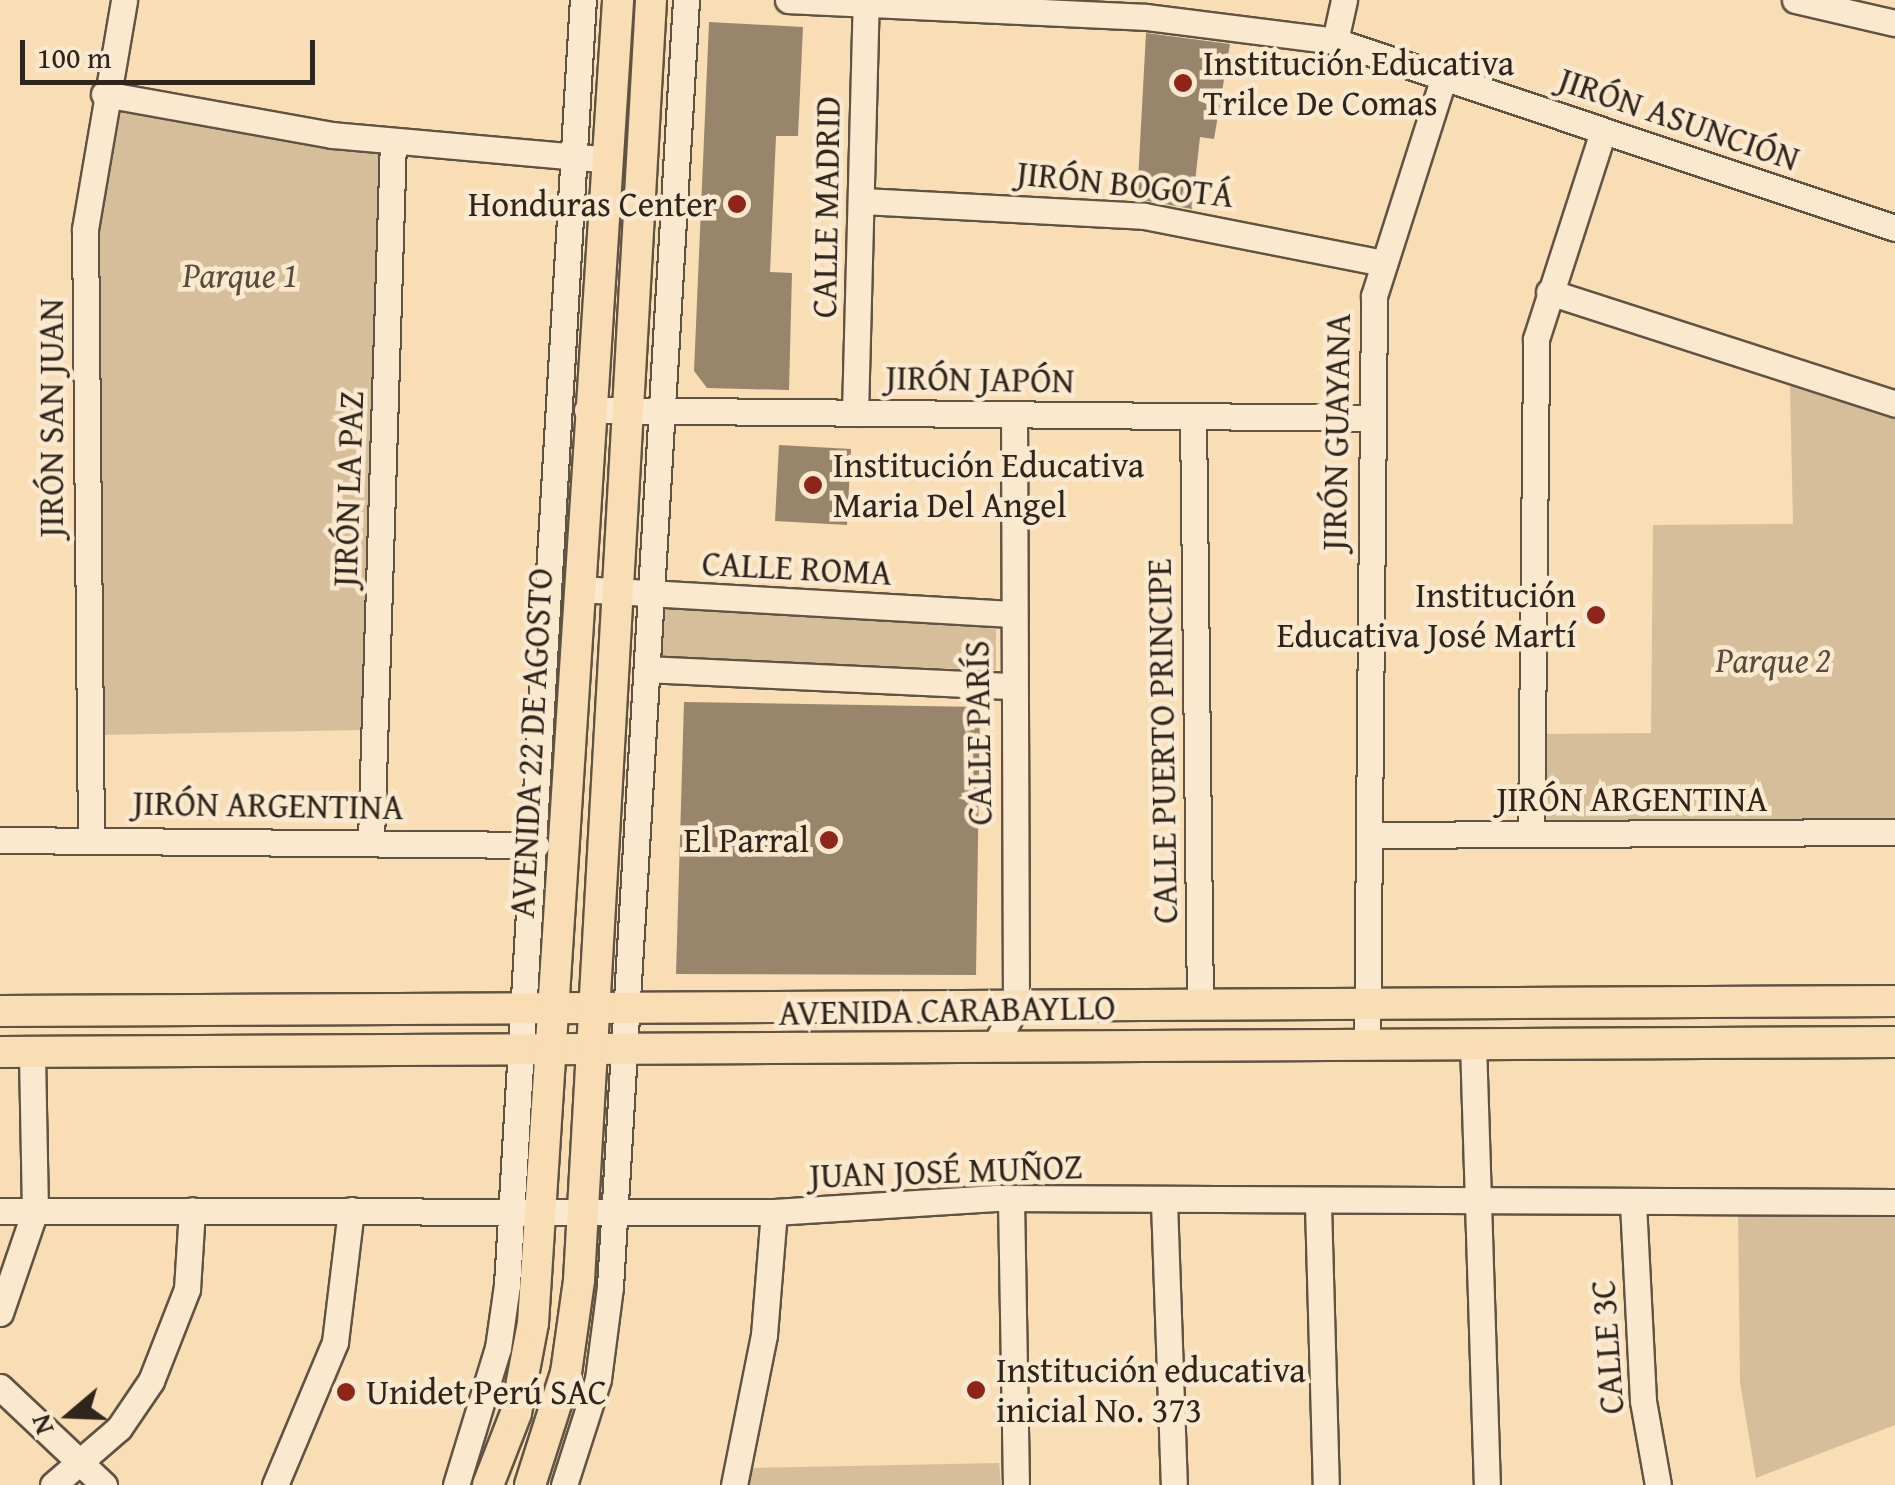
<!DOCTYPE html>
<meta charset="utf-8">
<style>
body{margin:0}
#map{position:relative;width:1895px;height:1485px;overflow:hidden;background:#f8ddb5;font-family:"Gentium Book Plus",serif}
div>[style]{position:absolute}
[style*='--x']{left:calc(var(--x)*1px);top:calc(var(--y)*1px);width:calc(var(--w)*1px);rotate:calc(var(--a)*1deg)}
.green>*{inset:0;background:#d6be9b}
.building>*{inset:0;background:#98856c}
.roads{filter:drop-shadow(2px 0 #615342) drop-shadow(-2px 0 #615342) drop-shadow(0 2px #615342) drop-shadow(0 -2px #615342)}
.minor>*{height:25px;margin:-12.5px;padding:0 12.5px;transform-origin:12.5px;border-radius:12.5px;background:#fae9cf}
.major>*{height:30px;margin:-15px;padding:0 15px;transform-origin:15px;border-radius:15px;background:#f8ddb5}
.dots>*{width:28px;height:28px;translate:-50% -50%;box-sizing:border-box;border:5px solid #fae9cf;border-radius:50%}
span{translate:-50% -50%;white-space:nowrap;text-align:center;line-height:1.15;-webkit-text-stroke:9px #fae9cf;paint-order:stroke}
.poi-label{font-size:35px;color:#2f251c}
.left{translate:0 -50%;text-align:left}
.right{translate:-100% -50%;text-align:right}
.street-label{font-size:35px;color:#2f251c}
.park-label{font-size:35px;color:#594b3c;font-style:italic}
.north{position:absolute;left:20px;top:1365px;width:100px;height:100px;-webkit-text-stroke:8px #fae9cf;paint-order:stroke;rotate:251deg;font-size:28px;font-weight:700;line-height:40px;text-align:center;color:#2f251c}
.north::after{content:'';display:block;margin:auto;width:35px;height:45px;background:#2f251c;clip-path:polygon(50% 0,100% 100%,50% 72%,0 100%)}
.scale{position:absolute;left:20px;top:40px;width:295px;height:45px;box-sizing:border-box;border:5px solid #2f251c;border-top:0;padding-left:12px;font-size:30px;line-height:35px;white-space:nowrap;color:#2f251c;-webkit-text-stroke:8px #fae9cf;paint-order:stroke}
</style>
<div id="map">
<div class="green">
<i style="clip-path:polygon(115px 106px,381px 151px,362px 730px,100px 735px,96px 231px)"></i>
<i style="clip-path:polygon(1790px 386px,1895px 418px,1895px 821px,1544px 824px,1542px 734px,1651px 733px,1653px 525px,1793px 524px)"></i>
<i style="clip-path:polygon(663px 608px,996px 622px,996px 670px,661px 660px)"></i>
<i style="clip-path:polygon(1895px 1211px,1895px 1425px,1756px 1478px,1740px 1383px,1738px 1212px)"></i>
<i style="clip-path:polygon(999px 1463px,1001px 1485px,747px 1485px,753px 1468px)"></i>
</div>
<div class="building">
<i style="clip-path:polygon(709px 22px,803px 27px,798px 136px,776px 136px,770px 272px,792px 273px,789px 390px,707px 388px,694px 371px)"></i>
<i style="clip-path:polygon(1146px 33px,1230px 44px,1214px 139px,1200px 137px,1192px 209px,1137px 199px)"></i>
<i style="clip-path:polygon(779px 445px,851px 449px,847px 525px,775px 521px)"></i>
<i style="clip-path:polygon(684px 702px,980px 707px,976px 975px,676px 974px)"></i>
</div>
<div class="roads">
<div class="minor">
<i style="--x:788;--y:0;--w:358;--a:2.7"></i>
<i style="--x:1146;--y:17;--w:191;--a:7.2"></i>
<i style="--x:1335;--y:41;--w:590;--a:18.47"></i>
<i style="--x:1795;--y:0;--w:103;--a:13"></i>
<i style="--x:1335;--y:41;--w:42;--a:-77.6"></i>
<i style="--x:104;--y:94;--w:232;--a:10.2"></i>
<i style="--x:332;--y:135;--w:271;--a:5.1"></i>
<i style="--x:861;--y:201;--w:283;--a:3"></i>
<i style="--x:1144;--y:216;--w:239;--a:11.1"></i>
<i style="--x:1549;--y:292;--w:364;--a:17.9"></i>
<i style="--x:587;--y:410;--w:784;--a:0.58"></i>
<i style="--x:855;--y:413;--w:411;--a:-88.5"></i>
<i style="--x:1193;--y:416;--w:589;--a:89.32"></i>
<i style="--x:578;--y:589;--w:435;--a:3.3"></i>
<i style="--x:647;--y:669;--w:366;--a:2.7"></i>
<i style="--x:1531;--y:834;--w:495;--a:-89.4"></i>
<i style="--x:1536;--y:339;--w:218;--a:-72.1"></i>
<i style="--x:1370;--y:835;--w:525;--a:-0.33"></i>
<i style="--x:91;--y:839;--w:610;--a:-90.56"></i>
<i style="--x:85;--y:229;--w:232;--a:-80.3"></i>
<i style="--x:0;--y:840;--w:536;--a:0.53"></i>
<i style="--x:371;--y:841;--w:700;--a:-88.2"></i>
<i style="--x:1473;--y:1043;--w:442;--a:88.2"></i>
<i style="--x:1367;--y:1044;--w:748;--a:-89.46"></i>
<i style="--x:1374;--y:296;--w:233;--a:-72.3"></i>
<i style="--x:995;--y:1045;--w:44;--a:-61.7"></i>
<i style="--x:1016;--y:1006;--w:592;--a:-90.19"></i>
<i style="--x:1011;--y:1199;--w:286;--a:89"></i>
<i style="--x:1164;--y:1202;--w:283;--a:88"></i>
<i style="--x:1633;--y:1203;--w:198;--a:87.1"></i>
<i style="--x:1643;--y:1401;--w:85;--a:79.9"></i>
<i style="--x:1318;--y:1205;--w:280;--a:88.4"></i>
<i style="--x:0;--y:1211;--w:774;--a:0.07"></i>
<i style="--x:774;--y:1212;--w:222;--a:-3.6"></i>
<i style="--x:996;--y:1198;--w:899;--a:0.25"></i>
<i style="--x:0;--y:1313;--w:108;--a:-71.1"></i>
<i style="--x:35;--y:1211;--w:159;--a:-91.1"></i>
<i style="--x:0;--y:1387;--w:143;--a:43.3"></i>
<i style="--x:53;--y:1485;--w:87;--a:-40.8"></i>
<i style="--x:119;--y:1428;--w:57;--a:-55.8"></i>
<i style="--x:151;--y:1381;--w:99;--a:-68.6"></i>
<i style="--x:187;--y:1289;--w:79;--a:-86.4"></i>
<i style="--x:275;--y:1485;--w:155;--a:-67.2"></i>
<i style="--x:335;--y:1342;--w:133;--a:-83.1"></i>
<i style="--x:456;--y:1485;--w:143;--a:-73"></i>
<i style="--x:498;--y:1348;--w:64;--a:-81.9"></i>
<i style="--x:507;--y:1285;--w:1287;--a:-86.62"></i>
<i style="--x:564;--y:1485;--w:111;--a:-72.2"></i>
<i style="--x:598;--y:1379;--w:93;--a:-82.6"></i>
<i style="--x:610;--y:1287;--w:1289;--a:-86.62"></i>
<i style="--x:734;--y:1485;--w:153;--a:-78.7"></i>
<i style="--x:764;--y:1335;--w:123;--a:-85.4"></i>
</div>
<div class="major">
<i style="--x:0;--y:1011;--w:1895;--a:-0.3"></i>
<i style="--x:0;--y:1052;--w:1895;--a:-0.3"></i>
<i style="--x:488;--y:1485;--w:77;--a:-68.7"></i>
<i style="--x:516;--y:1413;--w:92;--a:-79.3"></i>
<i style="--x:533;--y:1323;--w:1326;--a:-86.32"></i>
<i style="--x:530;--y:1485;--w:118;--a:-72.2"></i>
<i style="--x:566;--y:1373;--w:94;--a:-82"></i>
<i style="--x:579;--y:1280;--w:1282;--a:-86.78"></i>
</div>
</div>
<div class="dots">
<i style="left:1183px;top:83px;background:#8f2418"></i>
<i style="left:737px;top:204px;background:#8f2418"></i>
<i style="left:813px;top:485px;background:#8f2418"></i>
<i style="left:1596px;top:615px;background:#8f2418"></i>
<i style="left:829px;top:840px;background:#8f2418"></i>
<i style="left:976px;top:1390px;background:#8f2418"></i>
<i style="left:346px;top:1392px;background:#8f2418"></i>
</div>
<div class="poi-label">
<span class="left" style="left:1203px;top:83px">Institución Educativa<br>Trilce De Comas</span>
<span class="right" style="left:717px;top:204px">Honduras Center</span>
<span class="left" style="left:833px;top:485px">Institución Educativa<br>Maria Del Angel</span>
<span class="right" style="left:1576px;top:615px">Institución<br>Educativa José Martí</span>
<span class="right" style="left:809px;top:840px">El Parral</span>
<span class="left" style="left:996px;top:1390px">Institución educativa<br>inicial No. 373</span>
<span class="left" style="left:366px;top:1392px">Unidet Perú SAC</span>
</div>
<div class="street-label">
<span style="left:1679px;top:119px;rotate:19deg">JIRÓN ASUNCIÓN</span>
<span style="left:1125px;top:184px;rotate:6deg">JIRÓN BOGOTÁ</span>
<span style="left:826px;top:207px;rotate:-89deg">CALLE MADRID</span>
<span style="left:980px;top:379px;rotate:1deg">JIRÓN JAPÓN</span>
<span style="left:51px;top:418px;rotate:-90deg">JIRÓN SAN JUAN</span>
<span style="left:1336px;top:432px;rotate:-89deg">JIRÓN GUAYANA</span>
<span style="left:348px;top:489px;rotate:-88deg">JIRÓN LA PAZ</span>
<span style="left:797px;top:568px;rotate:3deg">CALLE ROMA</span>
<span style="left:978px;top:733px;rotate:-91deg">CALLE PARÍS</span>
<span style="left:1162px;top:741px;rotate:-91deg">CALLE PUERTO PRINCIPE</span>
<span style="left:531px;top:743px;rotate:-87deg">AVENIDA 22 DE AGOSTO</span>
<span style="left:1632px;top:799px">JIRÓN ARGENTINA</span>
<span style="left:268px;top:805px;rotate:1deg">JIRÓN ARGENTINA</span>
<span style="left:947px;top:1010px;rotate:-1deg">AVENIDA CARABAYLLO</span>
<span style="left:946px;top:1171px;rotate:-2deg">JUAN JOSÉ MUÑOZ</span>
<span style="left:1607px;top:1347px;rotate:-94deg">CALLE 3C</span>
</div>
<div class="park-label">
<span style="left:240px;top:275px">Parque 1</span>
<span style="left:1773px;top:660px">Parque 2</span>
</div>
<div class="north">N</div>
<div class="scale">100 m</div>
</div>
